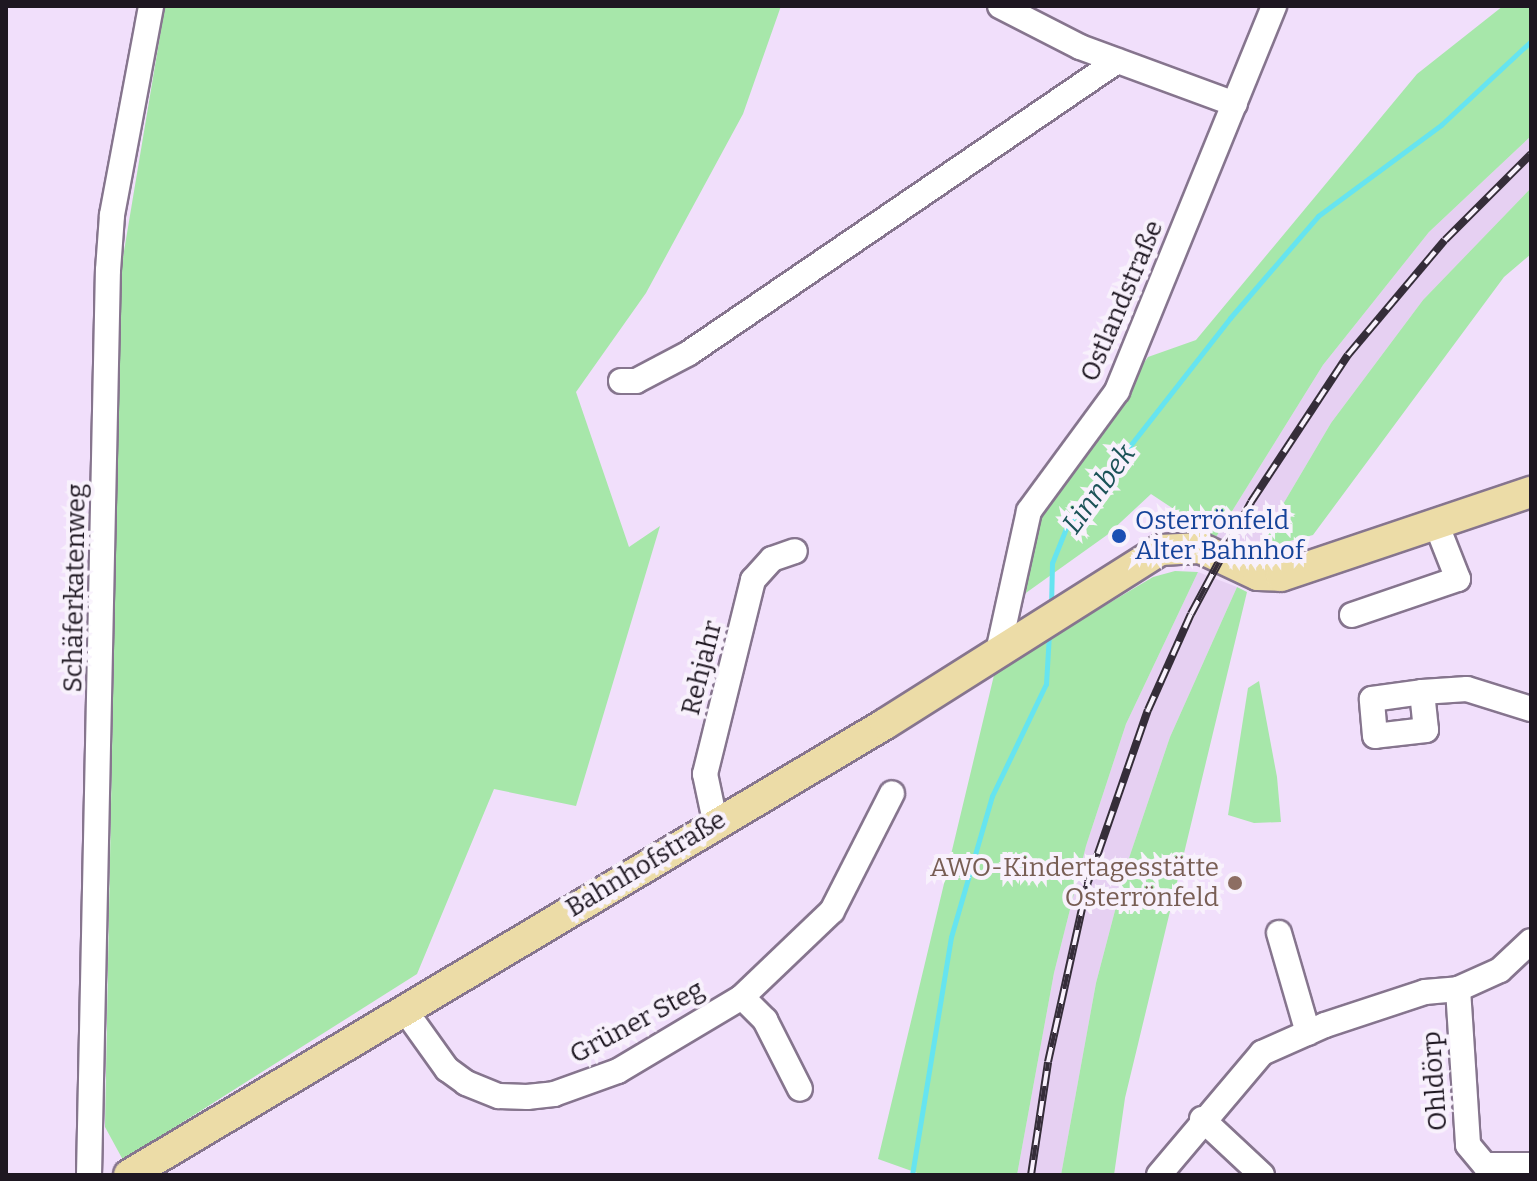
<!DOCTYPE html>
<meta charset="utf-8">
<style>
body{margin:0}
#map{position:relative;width:1537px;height:1181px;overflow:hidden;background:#f1dffb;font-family:Bitter,serif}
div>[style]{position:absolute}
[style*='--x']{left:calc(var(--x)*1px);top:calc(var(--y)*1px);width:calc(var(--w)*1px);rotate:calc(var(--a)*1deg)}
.built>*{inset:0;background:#e6d0f2}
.green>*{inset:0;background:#a7e7aa}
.stream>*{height:5px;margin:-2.5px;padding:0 2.5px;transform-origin:2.5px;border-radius:2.5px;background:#66e4f0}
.roads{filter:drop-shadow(2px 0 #86758e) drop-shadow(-2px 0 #86758e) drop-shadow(0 2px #86758e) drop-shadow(0 -2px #86758e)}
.minor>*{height:24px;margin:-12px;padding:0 12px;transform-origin:12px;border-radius:12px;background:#fff}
.major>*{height:30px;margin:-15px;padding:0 15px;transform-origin:15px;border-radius:15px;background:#ecdca7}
.rail>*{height:8px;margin-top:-4px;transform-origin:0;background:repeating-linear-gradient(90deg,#f8f1fc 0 15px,#352d39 0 30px);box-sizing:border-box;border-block:2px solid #352d39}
.dots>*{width:22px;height:22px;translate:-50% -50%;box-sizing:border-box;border:4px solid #f8f1fc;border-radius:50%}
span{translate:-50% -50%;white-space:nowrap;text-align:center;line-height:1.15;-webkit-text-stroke:8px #f8f1fc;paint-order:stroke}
.street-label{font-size:26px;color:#1e1721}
.transit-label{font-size:26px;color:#164399}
.left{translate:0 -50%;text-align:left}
.education-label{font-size:26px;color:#785e54}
.right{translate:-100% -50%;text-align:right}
.water-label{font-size:28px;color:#1c5358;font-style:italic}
.frame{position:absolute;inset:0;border:8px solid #1e1721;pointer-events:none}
</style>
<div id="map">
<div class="built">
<i style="clip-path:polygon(1531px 136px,1531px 188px,1423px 300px,1331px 423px,1256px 550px,1216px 537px,1323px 365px,1429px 232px)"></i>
<i style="clip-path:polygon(1198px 572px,1237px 587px,1170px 737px,1128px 861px,1096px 983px,1061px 1175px,1017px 1175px,1054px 973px,1086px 846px,1126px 724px)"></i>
</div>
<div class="green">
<i style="clip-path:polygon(165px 6px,781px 6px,743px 114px,646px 293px,576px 392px,629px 547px,660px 526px,576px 806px,494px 789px,417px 974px,123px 1160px,105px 1127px,121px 269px)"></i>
<i style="clip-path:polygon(1503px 6px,1531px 6px,1531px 136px,1429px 232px,1323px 365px,1216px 537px,1151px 494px,1107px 535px,1023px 595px,1036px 517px,1148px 357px,1196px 340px,1417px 74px)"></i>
<i style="clip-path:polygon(1531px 188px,1531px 254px,1504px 277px,1313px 535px,1256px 550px,1331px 423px,1423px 300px)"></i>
<i style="clip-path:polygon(1175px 571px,1198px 572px,1126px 724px,1086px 846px,1054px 973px,1017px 1175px,923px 1175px,878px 1159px,995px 671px,1153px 577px)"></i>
<i style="clip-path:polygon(1237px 587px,1247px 592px,1125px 1098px,1114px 1175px,1061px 1175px,1096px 983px,1128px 861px,1170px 737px)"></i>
<i style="clip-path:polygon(1259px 681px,1277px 777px,1281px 822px,1254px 823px,1228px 815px,1248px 688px)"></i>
</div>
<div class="stream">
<i style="--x:1051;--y:607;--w:44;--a:-88.7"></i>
<i style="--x:1052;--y:563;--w:40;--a:-68"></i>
<i style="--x:1067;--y:526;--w:264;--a:-51.9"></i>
<i style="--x:1230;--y:318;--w:135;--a:-49.2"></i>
<i style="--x:1318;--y:216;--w:153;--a:-36.5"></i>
<i style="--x:1441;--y:125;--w:123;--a:-43"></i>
<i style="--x:912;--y:1175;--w:241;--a:-80.7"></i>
<i style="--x:951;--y:937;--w:147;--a:-73.8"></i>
<i style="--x:992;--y:796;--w:124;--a:-64.3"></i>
<i style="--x:1046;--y:684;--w:51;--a:-86.6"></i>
</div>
<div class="roads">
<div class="minor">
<i style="--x:1000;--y:6;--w:90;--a:27.1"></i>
<i style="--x:1080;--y:47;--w:165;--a:20.2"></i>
<i style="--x:621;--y:381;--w:15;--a:0"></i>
<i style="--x:636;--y:381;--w:60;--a:-27.8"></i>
<i style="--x:689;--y:353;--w:518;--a:-34.3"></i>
<i style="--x:1352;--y:615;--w:112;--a:-18.8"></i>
<i style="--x:1458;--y:579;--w:57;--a:-111.6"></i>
<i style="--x:998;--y:652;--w:144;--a:-77.6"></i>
<i style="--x:1029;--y:511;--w:149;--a:-53.7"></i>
<i style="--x:1117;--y:391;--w:416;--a:-67.8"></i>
<i style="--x:1422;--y:692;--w:38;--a:84"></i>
<i style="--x:1426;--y:730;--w:51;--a:173.3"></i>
<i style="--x:1375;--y:736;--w:37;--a:-95"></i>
<i style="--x:1372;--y:699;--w:50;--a:-8"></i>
<i style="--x:1422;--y:692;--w:45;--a:-3.8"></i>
<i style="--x:1467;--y:689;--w:67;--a:17.4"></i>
<i style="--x:715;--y:821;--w:48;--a:-102"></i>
<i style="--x:705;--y:774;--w:200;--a:-76.1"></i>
<i style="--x:753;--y:580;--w:28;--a:-48"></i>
<i style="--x:772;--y:559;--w:24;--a:-19"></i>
<i style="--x:1279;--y:933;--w:104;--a:73.8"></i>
<i style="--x:1458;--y:989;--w:156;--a:86.3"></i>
<i style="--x:1468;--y:1145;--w:26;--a:50"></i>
<i style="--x:1485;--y:1165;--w:46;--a:0"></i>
<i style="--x:742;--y:997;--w:124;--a:-43.7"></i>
<i style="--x:832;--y:911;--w:132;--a:-63"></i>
<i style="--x:404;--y:1009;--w:74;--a:54.4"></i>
<i style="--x:447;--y:1069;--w:24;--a:36"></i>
<i style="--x:466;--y:1083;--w:35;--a:22"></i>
<i style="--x:499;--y:1096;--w:28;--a:2"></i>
<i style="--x:527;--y:1097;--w:27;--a:-6"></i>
<i style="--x:554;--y:1094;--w:68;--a:-19.8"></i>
<i style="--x:618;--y:1071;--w:144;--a:-30.8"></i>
<i style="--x:742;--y:997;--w:33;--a:45"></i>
<i style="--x:765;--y:1020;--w:77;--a:63.1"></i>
<i style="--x:1202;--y:1119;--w:82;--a:43"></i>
<i style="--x:89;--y:1175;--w:905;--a:-88.8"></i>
<i style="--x:108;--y:270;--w:55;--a:-85.8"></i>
<i style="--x:112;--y:215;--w:213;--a:-79.4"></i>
<i style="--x:1159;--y:1175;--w:160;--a:-49.8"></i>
<i style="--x:1262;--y:1053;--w:69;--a:-24"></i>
<i style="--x:1325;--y:1025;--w:105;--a:-18.3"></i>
<i style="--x:1425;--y:992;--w:33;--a:-5"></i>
<i style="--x:1458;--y:989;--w:46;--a:-24.3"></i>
<i style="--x:1500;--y:970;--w:42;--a:-43.1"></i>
</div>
<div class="major">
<i style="--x:129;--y:1175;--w:880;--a:-30.82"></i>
<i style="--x:885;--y:724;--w:325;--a:-32.3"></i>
<i style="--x:1160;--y:550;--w:40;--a:-2.9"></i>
<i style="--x:1200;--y:548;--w:64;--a:25"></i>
<i style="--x:1258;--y:575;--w:23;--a:2"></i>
<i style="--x:1281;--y:576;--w:264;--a:-18.6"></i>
</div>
</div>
<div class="rail">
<i style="--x:1031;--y:1175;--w:114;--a:-81.4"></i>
<i style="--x:1048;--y:1062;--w:184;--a:-77.5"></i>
<i style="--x:1088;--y:882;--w:182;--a:-70.8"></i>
<i style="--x:1148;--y:710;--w:105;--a:-65.9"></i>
<i style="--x:1191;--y:614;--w:127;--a:-61.8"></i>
<i style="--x:1251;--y:502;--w:176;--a:-56.6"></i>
<i style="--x:1348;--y:355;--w:150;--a:-49.9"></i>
<i style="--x:1445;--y:240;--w:122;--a:-45"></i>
</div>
<div class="dots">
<i style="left:1119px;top:536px;background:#1a4fb4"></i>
<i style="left:1235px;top:883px;background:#8d6e63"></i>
</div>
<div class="street-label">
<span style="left:1122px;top:301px;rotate:-67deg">Ostlandstraße</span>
<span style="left:75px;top:588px;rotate:-89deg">Schäferkatenweg</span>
<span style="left:702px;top:668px;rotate:-76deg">Rehjahr</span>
<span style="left:646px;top:864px;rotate:-31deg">Bahnhofstraße</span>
<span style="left:637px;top:1022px;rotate:-28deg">Grüner Steg</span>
<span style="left:1435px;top:1081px;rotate:-94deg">Ohldörp</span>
</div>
<div class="transit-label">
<span class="left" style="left:1135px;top:536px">Osterrönfeld<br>Alter Bahnhof</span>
</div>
<div class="education-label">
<span class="right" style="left:1219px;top:883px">AWO-Kindertagesstätte<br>Osterrönfeld</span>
</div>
<div class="water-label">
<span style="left:1099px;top:489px;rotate:-54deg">Linnbek</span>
</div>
<div class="frame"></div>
</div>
